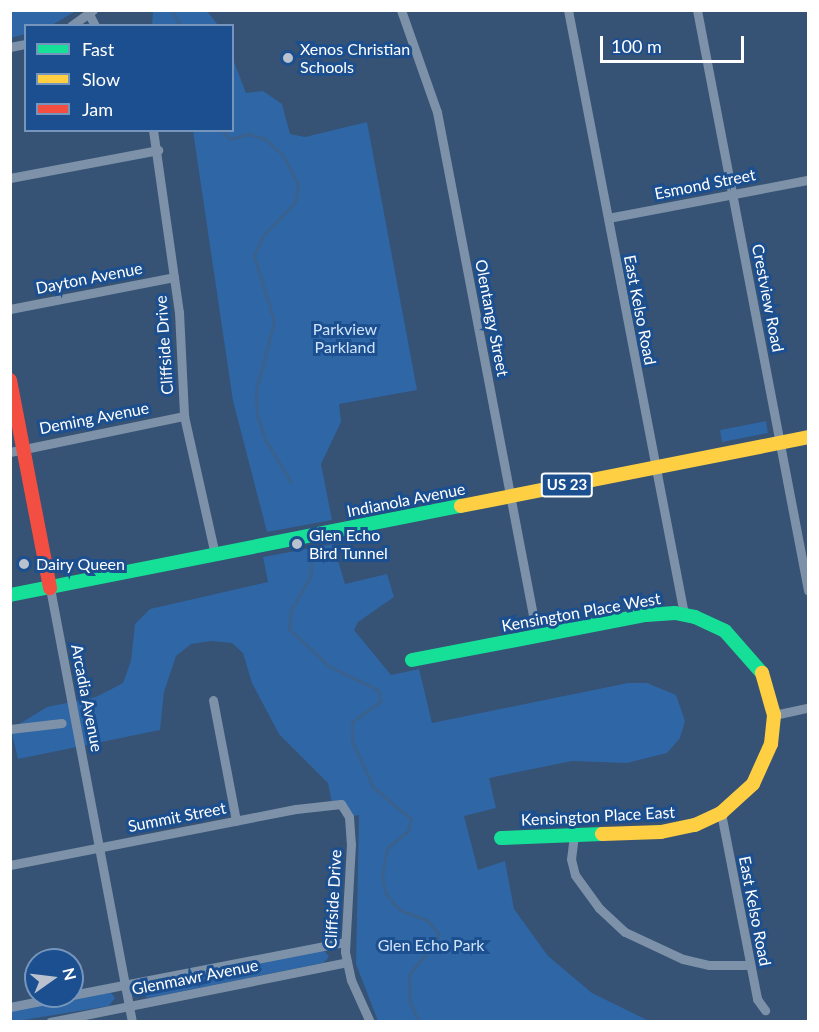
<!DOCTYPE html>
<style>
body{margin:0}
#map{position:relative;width:819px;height:1032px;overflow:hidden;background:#365274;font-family:Lato,sans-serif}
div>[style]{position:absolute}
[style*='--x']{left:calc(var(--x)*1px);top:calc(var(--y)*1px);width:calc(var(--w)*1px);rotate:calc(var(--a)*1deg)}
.green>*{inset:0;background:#2f66a5}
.stream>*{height:3px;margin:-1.5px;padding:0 1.5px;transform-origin:1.5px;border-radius:1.5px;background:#3b618d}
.street>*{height:9px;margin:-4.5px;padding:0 4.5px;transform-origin:4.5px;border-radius:4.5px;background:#7d92a8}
.fast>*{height:14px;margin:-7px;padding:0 7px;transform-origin:7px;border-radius:7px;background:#16e098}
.slow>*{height:14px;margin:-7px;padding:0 7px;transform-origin:7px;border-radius:7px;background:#ffcf43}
.jam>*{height:14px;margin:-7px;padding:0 7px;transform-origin:7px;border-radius:7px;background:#f24e42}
.dots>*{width:16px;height:16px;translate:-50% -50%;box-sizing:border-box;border:3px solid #1b4f8f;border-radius:50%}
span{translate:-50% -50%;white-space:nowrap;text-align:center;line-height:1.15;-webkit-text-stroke:6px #1b4f8f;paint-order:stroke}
.shield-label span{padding:2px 4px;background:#1b4f8f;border:2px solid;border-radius:4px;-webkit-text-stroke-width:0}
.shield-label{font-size:15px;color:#fff;font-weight:700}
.poi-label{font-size:16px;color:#fff}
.left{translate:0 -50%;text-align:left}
.street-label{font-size:16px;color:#fff}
.park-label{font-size:16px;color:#cfe3fa}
.frame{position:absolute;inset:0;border:12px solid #fff;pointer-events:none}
.legend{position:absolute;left:24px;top:24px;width:210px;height:108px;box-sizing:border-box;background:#1b4f8f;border:2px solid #7695bc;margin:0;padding:8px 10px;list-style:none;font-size:18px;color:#fff}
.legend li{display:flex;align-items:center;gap:12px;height:30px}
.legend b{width:30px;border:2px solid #7695bc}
.north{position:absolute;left:24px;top:948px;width:60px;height:60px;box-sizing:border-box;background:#1b4f8f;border:2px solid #7695bc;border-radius:50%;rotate:76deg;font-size:16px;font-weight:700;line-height:24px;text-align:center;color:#fff}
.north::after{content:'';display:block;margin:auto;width:21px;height:27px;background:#b9c2ce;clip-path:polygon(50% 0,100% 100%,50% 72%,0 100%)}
.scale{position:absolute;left:600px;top:36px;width:144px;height:27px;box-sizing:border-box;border:3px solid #fff;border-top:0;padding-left:8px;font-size:18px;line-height:21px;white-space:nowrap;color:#fff;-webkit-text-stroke:4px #1b4f8f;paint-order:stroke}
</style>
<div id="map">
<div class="green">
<i style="clip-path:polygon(10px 11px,11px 10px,76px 11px,52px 25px,26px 26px,25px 34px,11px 38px)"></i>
<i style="clip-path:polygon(153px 11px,207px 11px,218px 25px,152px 25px)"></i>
<i style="clip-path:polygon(233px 59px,246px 93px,263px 91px,282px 104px,290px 134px,305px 137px,367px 122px,417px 390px,339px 404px,341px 422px,321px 464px,332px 520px,267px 532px,233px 401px,193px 131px,232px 130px)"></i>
<i style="clip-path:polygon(766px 421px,768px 433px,722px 442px,720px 430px)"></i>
<i style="clip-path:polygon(333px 544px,345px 584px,387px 574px,394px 597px,358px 622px,354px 630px,391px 675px,419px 669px,432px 723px,628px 683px,647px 683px,676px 695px,685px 721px,680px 738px,667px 753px,627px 763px,572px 761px,489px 778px,496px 808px,464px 816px,478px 870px,505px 861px,514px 909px,548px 956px,592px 993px,649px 1021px,378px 1021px,356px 964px,359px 815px,349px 817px,332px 803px,328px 783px,279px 734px,252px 683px,243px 653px,232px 643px,211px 641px,191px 644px,176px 656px,164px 692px,160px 730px,18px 759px,11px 729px,47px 707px,96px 697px,123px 683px,131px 661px,135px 624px,150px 609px,268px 582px,263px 557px)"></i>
<i style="clip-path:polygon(324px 950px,329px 957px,323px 963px,148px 998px,139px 992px,144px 985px)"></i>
<i style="clip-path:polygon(110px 991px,115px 998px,109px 1006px,11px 1022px,11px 1011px)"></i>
</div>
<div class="stream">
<i style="--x:171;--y:10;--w:19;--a:58"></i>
<i style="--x:221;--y:130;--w:13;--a:45"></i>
<i style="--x:230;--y:139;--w:20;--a:-15"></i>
<i style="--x:249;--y:134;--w:17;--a:17"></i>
<i style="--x:265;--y:139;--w:24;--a:42"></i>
<i style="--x:283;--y:155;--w:33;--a:63"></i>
<i style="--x:298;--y:184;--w:18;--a:99"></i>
<i style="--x:295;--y:202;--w:48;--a:133.3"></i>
<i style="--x:262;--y:237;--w:21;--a:113"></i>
<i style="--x:254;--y:256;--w:68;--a:72.9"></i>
<i style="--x:274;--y:321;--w:72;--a:104.4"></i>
<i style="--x:256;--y:391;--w:24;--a:88"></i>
<i style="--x:257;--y:415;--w:28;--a:71"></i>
<i style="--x:266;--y:441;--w:48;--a:58.6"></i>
<i style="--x:312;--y:561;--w:16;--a:97"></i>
<i style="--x:310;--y:577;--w:38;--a:120"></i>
<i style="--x:291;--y:610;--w:19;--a:96"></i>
<i style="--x:289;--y:629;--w:54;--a:42.8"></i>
<i style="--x:329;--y:666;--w:55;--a:26.1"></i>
<i style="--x:378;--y:690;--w:11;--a:75"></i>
<i style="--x:381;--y:701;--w:36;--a:144"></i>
<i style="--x:352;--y:722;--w:19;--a:90"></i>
<i style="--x:352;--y:741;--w:51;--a:65.5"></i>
<i style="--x:373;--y:787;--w:50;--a:40.1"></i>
<i style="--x:411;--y:819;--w:12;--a:104"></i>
<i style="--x:408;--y:831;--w:27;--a:141"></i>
<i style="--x:387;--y:848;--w:27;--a:100"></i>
<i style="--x:382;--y:875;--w:17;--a:80"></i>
<i style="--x:385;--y:892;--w:15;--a:53"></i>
<i style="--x:394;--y:904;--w:11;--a:41"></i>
<i style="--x:402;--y:911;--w:27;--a:20"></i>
<i style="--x:427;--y:920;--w:17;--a:50"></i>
<i style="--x:438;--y:933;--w:8;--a:97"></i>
<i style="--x:437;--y:941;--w:43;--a:130.3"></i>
<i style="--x:409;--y:974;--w:29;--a:88"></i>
<i style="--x:410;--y:1003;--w:21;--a:65"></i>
</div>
<div class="street">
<i style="--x:401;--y:10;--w:108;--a:70.6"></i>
<i style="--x:437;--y:112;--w:533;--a:79.2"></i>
<i style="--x:568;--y:10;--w:615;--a:79.13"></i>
<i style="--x:697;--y:10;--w:591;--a:79.17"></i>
<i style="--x:89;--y:14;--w:13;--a:63"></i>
<i style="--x:71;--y:26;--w:27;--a:-36"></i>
<i style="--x:10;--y:47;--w:16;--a:-11"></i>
<i style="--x:153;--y:130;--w:184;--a:81.9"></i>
<i style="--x:179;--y:312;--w:104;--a:87.2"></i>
<i style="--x:184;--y:416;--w:142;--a:77.4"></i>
<i style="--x:10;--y:178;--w:151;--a:-10.7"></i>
<i style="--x:608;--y:218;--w:204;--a:-10.8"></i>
<i style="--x:10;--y:309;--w:167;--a:-11"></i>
<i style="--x:10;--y:452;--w:178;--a:-11.7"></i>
<i style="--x:50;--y:588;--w:442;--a:79.3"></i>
<i style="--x:213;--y:700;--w:123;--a:79.2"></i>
<i style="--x:774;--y:715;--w:35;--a:-12"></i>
<i style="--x:10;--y:729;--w:52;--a:-6.6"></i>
<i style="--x:721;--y:813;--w:189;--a:79"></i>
<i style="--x:757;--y:999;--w:14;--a:54"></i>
<i style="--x:574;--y:835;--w:24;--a:97"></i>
<i style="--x:571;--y:859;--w:16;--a:76"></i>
<i style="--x:575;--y:875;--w:41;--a:54"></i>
<i style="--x:599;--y:908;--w:35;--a:43"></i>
<i style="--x:625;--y:932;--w:64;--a:25"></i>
<i style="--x:683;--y:959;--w:27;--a:13"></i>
<i style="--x:709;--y:965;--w:41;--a:0"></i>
<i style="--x:10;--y:865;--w:291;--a:-11.1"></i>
<i style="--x:296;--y:809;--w:45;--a:-6.3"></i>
<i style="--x:341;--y:804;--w:15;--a:58"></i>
<i style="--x:349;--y:817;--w:27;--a:86"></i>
<i style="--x:351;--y:844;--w:108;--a:93.2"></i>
<i style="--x:345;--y:952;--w:29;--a:78"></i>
<i style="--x:351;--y:980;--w:46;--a:65.7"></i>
<i style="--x:72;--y:995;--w:277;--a:-11"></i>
<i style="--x:10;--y:1007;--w:57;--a:-11.1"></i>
<i style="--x:50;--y:1022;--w:303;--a:-11.4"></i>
</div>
<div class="fast">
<i style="--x:10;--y:595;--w:460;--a:-11.2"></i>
<i style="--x:412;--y:660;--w:238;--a:-10.9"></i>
<i style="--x:646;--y:615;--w:29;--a:-4"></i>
<i style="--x:675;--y:613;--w:20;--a:11"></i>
<i style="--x:695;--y:617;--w:33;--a:25"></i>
<i style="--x:725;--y:631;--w:56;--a:48.6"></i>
<i style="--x:501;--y:838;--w:101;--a:-2.3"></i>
</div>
<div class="slow">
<i style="--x:461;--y:506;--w:354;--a:-11.2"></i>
<i style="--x:602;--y:834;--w:59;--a:-1.9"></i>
<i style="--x:661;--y:832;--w:35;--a:-12"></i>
<i style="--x:695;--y:825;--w:29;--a:-25"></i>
<i style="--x:721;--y:813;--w:43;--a:-42.2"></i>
<i style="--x:753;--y:784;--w:44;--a:-65.8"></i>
<i style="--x:771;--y:744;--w:29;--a:-84"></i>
<i style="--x:774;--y:715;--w:44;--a:-105.9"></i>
</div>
<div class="jam">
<i style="--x:10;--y:380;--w:212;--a:79.1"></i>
</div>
<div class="dots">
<i style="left:288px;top:58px;background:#b9c2ce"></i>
<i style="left:297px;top:544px;background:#b9c2ce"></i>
<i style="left:24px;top:564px;background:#b9c2ce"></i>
</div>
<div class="shield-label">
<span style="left:567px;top:485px">US 23</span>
</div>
<div class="poi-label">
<span class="left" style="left:300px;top:58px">Xenos Christian<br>Schools</span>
<span class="left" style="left:309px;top:544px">Glen Echo<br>Bird Tunnel</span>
<span class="left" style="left:36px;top:564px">Dairy Queen</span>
</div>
<div class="street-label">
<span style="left:705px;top:184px;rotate:-11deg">Esmond Street</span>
<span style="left:89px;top:278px;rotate:-11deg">Dayton Avenue</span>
<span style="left:768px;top:298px;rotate:79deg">Crestview Road</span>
<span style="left:640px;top:310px;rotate:79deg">East Kelso Road</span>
<span style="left:492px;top:318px;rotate:79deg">Olentangy Street</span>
<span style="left:164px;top:345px;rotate:-94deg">Cliffside Drive</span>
<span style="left:94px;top:418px;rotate:-11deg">Deming Avenue</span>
<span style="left:406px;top:500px;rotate:-11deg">Indianola Avenue</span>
<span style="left:581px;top:612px;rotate:-10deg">Kensington Place West</span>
<span style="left:87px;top:698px;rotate:79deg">Arcadia Avenue</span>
<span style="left:598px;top:816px;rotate:-3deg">Kensington Place East</span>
<span style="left:177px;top:817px;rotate:-11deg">Summit Street</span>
<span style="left:333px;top:899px;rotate:-87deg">Cliffside Drive</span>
<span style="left:755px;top:911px;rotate:79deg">East Kelso Road</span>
<span style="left:195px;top:977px;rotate:-11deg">Glenmawr Avenue</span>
</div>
<div class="park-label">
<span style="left:345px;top:338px">Parkview<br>Parkland</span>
<span style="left:431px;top:945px">Glen Echo Park</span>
</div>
<div class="frame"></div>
<ul class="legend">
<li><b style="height:8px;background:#16e098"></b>Fast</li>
<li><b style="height:8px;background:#ffcf43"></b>Slow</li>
<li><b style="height:8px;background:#f24e42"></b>Jam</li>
</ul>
<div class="north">N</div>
<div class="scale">100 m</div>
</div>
